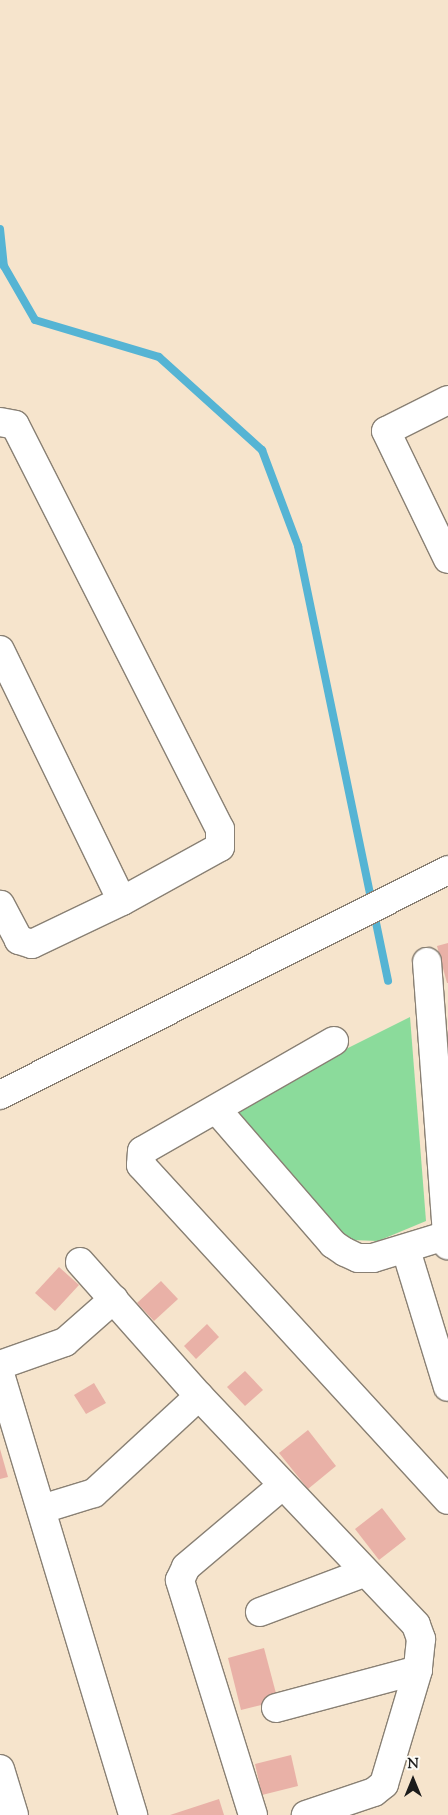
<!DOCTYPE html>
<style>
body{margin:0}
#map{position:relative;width:448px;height:1815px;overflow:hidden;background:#f6e4cc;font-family:"Sorts Mill Goudy",serif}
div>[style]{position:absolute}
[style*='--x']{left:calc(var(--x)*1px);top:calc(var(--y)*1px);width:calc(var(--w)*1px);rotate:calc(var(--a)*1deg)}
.green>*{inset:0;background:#8bdb9b}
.stream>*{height:8px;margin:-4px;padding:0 4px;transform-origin:4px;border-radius:4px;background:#55b4d4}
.building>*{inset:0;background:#e9b1a7}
.roads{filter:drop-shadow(1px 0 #898074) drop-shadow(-1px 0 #898074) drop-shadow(0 1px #898074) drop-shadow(0 -1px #898074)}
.minor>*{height:28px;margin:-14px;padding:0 14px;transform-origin:14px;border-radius:14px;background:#fff}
span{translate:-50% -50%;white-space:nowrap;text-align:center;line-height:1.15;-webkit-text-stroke:5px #fdfcf7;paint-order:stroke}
.north{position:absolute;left:388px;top:1755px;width:50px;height:50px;-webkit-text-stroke:4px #fdfcf7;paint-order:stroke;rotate:0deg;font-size:14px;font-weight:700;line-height:20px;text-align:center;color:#1c1c1c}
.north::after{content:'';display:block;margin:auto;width:18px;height:22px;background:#1c1c1c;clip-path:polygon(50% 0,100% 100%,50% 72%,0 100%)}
</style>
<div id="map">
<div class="green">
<i style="clip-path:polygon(410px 1017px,426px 1221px,378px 1241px,352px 1240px,341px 1231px,232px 1106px)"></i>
</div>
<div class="stream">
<i style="--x:0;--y:229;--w:37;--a:84"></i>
<i style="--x:4;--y:266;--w:62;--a:60.1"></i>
<i style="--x:35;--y:320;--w:129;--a:16.6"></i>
<i style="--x:159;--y:357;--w:139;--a:42.1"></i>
<i style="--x:262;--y:450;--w:103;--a:69.4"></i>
<i style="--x:298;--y:546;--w:444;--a:78.3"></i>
</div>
<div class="building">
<i style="clip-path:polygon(448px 943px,448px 983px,447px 983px,437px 946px)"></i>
<i style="clip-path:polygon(59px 1267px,79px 1285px,55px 1311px,35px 1293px)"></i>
<i style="clip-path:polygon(161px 1281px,178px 1299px,154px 1321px,137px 1303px)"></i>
<i style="clip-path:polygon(207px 1324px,219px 1337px,196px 1359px,184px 1346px)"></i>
<i style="clip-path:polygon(245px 1371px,263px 1390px,245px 1406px,227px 1387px)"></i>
<i style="clip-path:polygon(94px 1383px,106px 1403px,86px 1414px,74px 1395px)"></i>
<i style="clip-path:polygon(308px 1430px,336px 1466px,308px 1489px,279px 1453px)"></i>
<i style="clip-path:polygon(0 1449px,8px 1477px,0 1479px)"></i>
<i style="clip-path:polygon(382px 1508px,406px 1539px,379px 1560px,355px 1529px)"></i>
<i style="clip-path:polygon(264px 1648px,278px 1701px,241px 1710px,228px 1658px)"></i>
<i style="clip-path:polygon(291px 1755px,298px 1786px,262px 1795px,255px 1764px)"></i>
<i style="clip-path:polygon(219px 1799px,224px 1815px,170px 1815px)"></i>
</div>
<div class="roads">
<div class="minor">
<i style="--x:448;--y:400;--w:69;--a:153.4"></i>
<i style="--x:386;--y:431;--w:142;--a:64.2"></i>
<i style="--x:0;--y:422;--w:15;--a:11"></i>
<i style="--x:15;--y:425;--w:453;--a:63.1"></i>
<i style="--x:220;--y:829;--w:18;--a:90"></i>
<i style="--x:220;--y:847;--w:112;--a:151.1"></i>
<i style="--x:122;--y:901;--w:100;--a:154.5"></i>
<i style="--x:32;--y:944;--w:14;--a:-163"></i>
<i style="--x:19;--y:940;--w:40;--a:-118"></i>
<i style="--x:0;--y:650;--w:279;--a:64.1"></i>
<i style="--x:427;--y:962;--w:284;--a:85.8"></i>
<i style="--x:334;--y:1041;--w:221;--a:150.2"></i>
<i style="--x:142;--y:1151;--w:14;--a:94"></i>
<i style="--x:141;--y:1165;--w:454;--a:47.5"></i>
<i style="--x:0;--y:1095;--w:501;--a:-26.67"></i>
<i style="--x:217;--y:1110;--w:177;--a:49.1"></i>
<i style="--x:333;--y:1244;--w:14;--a:34"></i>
<i style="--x:345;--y:1252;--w:14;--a:25"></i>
<i style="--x:358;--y:1258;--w:15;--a:0"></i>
<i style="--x:373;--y:1258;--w:78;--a:-17"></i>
<i style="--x:406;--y:1250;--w:143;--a:73"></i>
<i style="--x:80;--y:1262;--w:179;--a:48.4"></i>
<i style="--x:199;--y:1396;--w:315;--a:46.5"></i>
<i style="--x:416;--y:1625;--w:15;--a:70"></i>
<i style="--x:421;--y:1639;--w:31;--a:96"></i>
<i style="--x:418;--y:1670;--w:119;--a:106.6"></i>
<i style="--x:384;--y:1784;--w:13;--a:141"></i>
<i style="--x:374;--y:1792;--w:72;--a:161.3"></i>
<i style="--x:0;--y:1365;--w:69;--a:-19.5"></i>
<i style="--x:65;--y:1342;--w:65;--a:-41.3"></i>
<i style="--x:0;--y:1374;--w:461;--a:73.2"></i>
<i style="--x:42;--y:1509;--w:54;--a:-17.1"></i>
<i style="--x:94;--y:1493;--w:143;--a:-42.7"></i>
<i style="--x:260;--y:1612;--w:111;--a:-20.6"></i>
<i style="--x:276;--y:1708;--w:147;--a:-15"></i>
<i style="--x:0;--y:1769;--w:48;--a:73.1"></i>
<i style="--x:253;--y:1815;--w:246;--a:-107.3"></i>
<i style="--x:180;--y:1580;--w:14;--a:-65"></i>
<i style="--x:186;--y:1567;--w:126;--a:-40.2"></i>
</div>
</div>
<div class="north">N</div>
</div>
